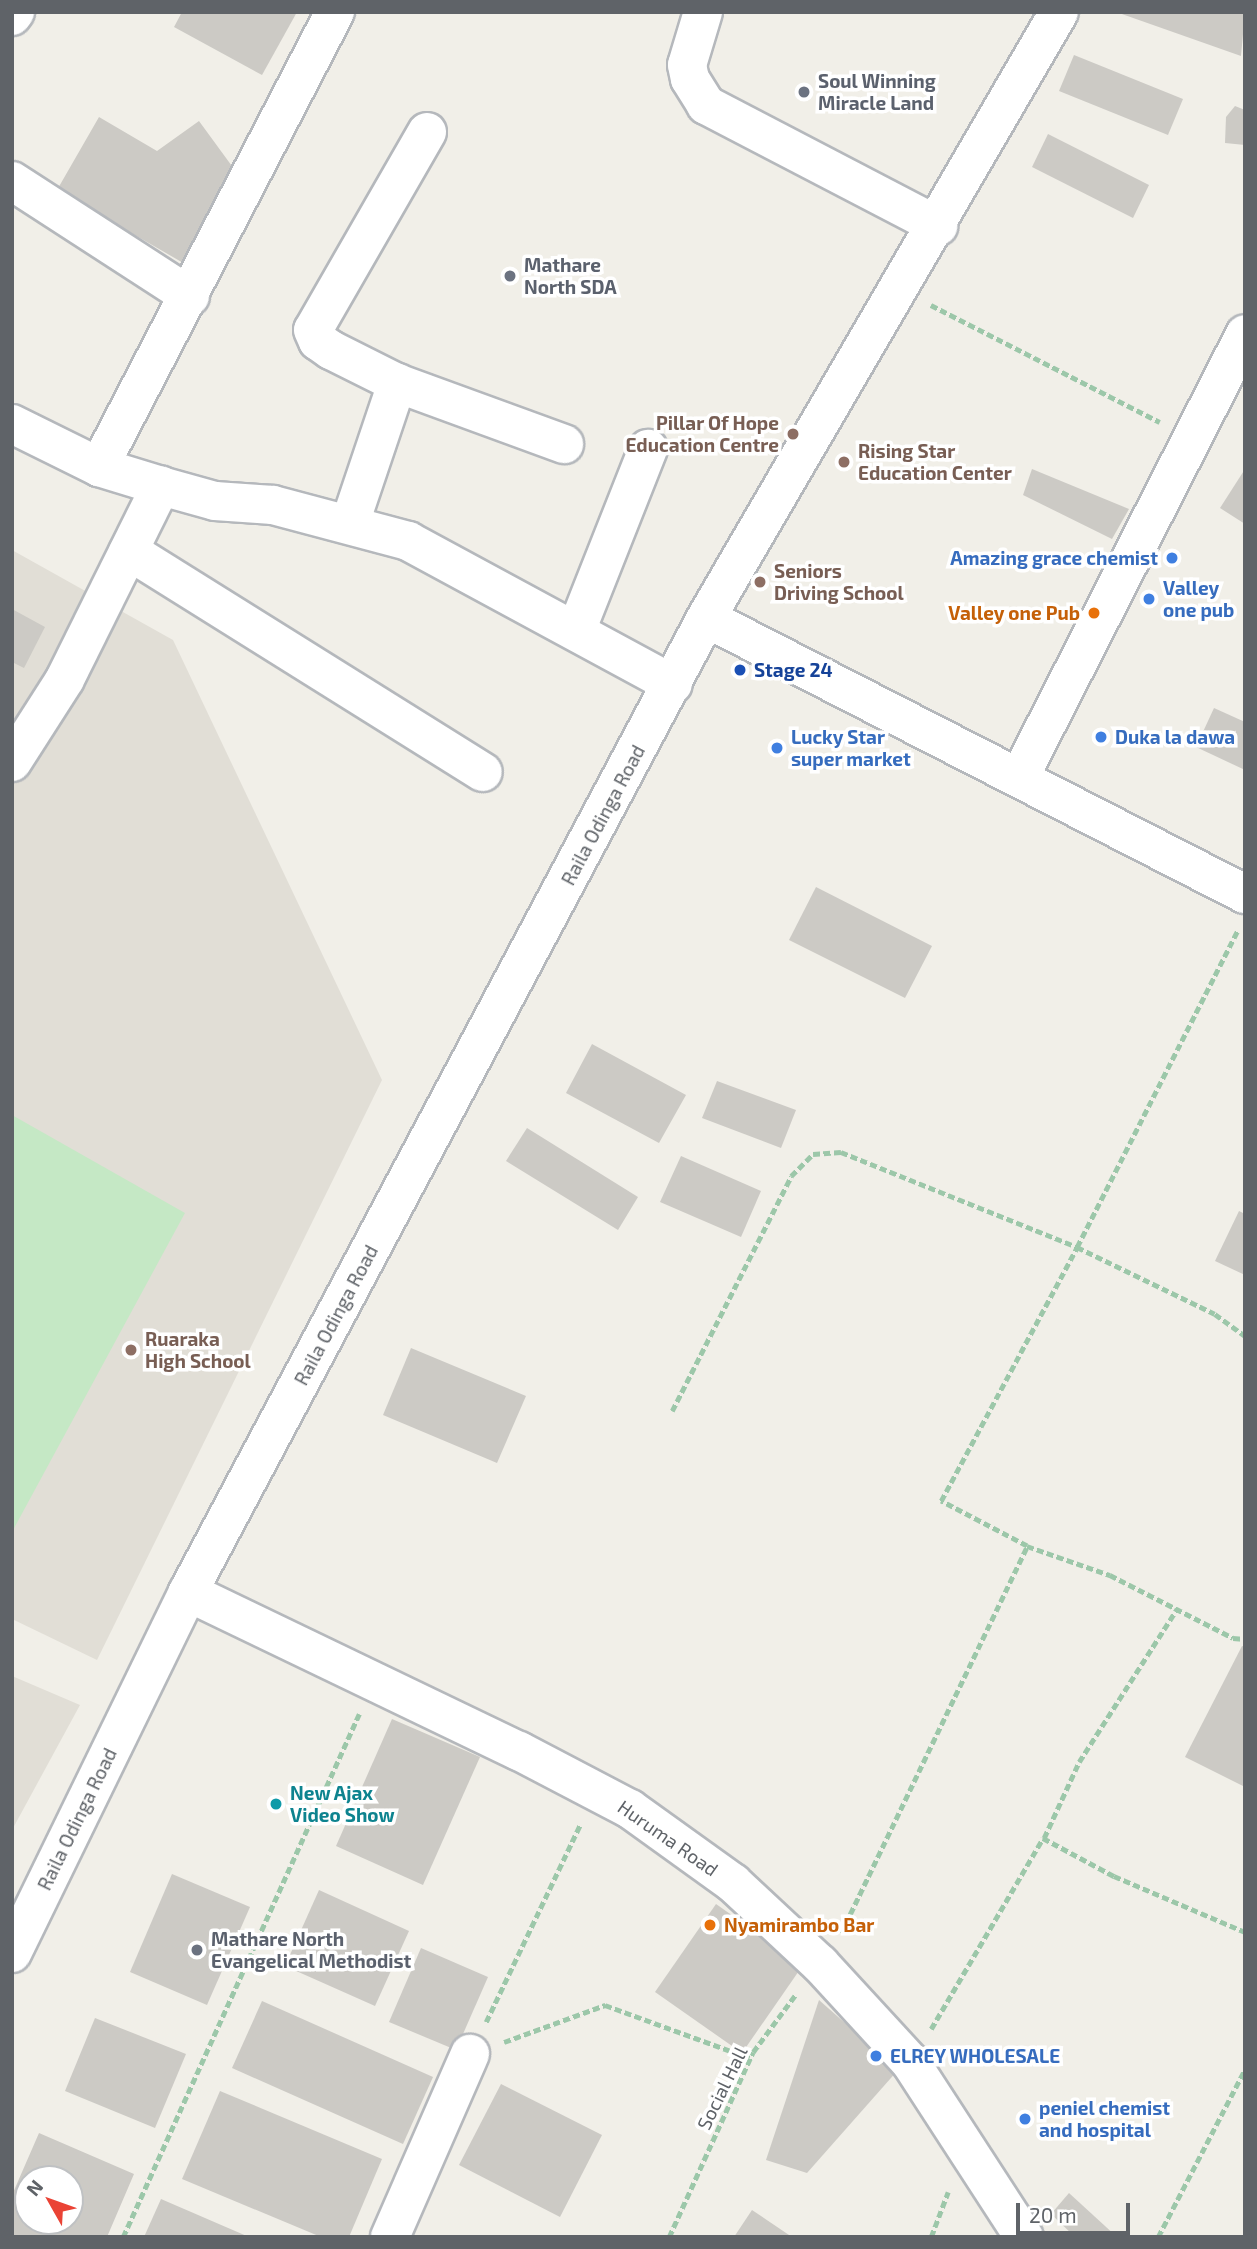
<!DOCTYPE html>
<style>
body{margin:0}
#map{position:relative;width:1257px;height:2249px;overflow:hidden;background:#f1efe8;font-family:"Exo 2",sans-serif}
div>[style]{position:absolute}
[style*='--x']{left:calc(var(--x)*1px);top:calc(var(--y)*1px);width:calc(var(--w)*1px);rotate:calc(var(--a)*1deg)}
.education>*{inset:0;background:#e1ded6}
.green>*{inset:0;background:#c5e8c5}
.building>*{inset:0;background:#cccac5}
.path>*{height:4.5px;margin-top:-2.25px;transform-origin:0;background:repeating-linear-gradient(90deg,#9cc7a9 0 7px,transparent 0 10.5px)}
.roads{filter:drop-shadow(2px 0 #b5b8bc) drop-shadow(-2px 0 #b5b8bc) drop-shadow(0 2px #b5b8bc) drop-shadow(0 -2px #b5b8bc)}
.minor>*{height:38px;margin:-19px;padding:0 19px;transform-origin:19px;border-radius:19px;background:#fff}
.dots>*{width:19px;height:19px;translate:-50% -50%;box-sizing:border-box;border:4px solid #fff;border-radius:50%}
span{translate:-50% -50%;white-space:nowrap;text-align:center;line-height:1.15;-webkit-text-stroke:7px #fff;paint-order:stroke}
.worship-label{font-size:19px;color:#5b616d;font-weight:700}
.left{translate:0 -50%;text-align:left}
.education-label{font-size:19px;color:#785e54;font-weight:700}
.right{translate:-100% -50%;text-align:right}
.shop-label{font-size:19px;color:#366cbe;font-weight:700}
.food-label{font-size:19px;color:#c56008;font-weight:700}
.transit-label{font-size:19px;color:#164399;font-weight:700}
.street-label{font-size:19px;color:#5f6368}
.culture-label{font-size:19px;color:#0d838f;font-weight:700}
.frame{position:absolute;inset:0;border:14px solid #5f6368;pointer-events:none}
.north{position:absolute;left:14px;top:2165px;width:70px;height:70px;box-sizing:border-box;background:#fff;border:2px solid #bfc1c3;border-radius:50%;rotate:310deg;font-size:19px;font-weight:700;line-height:28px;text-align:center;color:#5f6368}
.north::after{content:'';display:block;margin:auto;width:24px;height:32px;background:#ea4335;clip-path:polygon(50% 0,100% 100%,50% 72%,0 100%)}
.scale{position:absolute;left:1016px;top:2203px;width:114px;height:32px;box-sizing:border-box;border:4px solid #5f6368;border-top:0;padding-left:9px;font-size:21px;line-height:24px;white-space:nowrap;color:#5f6368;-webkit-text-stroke:5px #fff;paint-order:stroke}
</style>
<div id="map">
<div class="education">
<i style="clip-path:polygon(12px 550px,173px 640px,382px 1080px,97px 1660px,12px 1619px)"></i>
<i style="clip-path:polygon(12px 1676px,80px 1705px,12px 1830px)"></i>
</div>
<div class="green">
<i style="clip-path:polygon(12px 1115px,185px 1213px,12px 1532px)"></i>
</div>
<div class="building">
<i style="clip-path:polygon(182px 12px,297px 12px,262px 75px,174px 27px)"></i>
<i style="clip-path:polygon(1245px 12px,1241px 56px,1119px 13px,1119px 12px)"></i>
<i style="clip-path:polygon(1074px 55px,1183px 99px,1168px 135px,1059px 91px)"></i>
<i style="clip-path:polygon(1235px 106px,1245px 110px,1245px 145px,1225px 143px,1226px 117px)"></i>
<i style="clip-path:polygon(99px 117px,157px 151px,199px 121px,237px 173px,185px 264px,57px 190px)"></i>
<i style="clip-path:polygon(1048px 134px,1149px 185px,1133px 218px,1032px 167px)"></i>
<i style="clip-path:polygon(1032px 469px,1129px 509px,1112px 539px,1023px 495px)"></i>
<i style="clip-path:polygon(1245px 469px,1245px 524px,1220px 508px)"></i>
<i style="clip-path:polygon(12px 609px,45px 627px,24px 668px,12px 662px)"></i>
<i style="clip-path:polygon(1214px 708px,1245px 722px,1245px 770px,1196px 747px)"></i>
<i style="clip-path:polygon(816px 887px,932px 946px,905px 998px,789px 940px)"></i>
<i style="clip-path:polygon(592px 1044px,686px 1095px,659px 1143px,566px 1093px)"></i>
<i style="clip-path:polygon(717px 1081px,796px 1110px,781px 1148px,702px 1118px)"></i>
<i style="clip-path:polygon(527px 1128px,638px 1197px,618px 1230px,506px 1161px)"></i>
<i style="clip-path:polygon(681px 1156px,761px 1191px,741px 1237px,660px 1202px)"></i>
<i style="clip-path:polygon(1239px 1211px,1245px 1214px,1245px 1275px,1215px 1261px)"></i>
<i style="clip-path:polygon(411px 1348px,526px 1396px,497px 1463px,383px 1415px)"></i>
<i style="clip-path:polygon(1242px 1646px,1245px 1647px,1245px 1787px,1185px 1757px)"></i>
<i style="clip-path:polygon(392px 1719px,480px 1757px,423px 1885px,336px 1846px)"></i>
<i style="clip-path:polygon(172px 1874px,250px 1907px,207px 2005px,130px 1972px)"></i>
<i style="clip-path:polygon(319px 1890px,409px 1931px,375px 2006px,285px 1966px)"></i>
<i style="clip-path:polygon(716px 1904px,803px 1965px,742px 2053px,655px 1992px)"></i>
<i style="clip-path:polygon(421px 1948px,488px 1977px,456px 2050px,389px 2022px)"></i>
<i style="clip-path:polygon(819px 2000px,898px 2070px,807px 2173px,766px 2160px)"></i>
<i style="clip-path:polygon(262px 2001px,433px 2077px,403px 2144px,232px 2068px)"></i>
<i style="clip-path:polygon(95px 2018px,186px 2054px,155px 2128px,65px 2091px)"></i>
<i style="clip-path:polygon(501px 2084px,602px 2135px,560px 2217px,459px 2165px)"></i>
<i style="clip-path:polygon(220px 2091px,382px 2159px,349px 2237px,321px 2237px,182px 2179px)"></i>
<i style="clip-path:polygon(evenodd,39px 2133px,134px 2174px,107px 2237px,12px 2237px,12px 2195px,39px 2133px,28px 2179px,70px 2179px,70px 2221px,28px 2221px,28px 2179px)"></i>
<i style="clip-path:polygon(1069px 2193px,1117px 2237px,1075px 2237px,1051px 2214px)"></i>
<i style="clip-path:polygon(161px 2199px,249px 2237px,144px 2237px)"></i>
<i style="clip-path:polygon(752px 2210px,792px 2237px,734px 2237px)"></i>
</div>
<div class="path">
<i style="--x:931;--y:305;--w:257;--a:27.1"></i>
<i style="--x:672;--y:1411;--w:263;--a:-63.1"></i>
<i style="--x:791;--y:1176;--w:31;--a:-45"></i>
<i style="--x:813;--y:1154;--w:28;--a:-4"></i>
<i style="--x:841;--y:1152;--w:254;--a:21.9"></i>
<i style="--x:1077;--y:1247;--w:153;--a:25.9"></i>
<i style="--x:1215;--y:1314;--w:37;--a:36"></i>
<i style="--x:1027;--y:1546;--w:88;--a:19.3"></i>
<i style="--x:1110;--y:1575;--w:138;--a:27.1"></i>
<i style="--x:1233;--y:1638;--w:12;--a:5"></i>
<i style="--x:1044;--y:1838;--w:84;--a:-65.3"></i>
<i style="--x:1079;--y:1762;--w:182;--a:-57.4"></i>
<i style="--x:841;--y:1933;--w:429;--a:-64.3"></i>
<i style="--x:1027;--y:1546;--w:97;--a:-152.4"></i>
<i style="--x:941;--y:1501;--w:288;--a:-61.8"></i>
<i style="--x:1077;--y:1247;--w:356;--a:-63.1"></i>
<i style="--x:486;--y:2022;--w:218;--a:-64.5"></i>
<i style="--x:931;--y:2029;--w:221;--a:-59.6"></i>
<i style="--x:1043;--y:1838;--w:81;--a:28.2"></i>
<i style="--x:1114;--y:1876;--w:142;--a:23.1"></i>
<i style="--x:504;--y:2042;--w:108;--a:-20.1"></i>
<i style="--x:605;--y:2005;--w:154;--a:20.1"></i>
<i style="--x:123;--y:2237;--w:574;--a:-65.71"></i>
<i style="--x:669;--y:2237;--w:203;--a:-65.6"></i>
<i style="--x:753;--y:2052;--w:72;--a:-53.4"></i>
<i style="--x:931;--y:2237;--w:48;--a:-69.3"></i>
<i style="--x:1158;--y:2237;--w:189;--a:-62.6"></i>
</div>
<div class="roads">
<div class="minor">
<i style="--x:703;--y:12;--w:55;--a:106.8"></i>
<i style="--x:687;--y:65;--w:14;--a:78"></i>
<i style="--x:690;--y:79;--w:31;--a:58"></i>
<i style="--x:706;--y:105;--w:262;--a:27.5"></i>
<i style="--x:12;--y:16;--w:5;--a:-53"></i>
<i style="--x:427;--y:132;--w:228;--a:119.9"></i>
<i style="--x:313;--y:330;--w:12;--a:66"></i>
<i style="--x:318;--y:341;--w:16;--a:35"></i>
<i style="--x:331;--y:350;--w:74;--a:26.6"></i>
<i style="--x:397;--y:383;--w:178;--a:20.1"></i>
<i style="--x:12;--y:181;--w:212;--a:32.9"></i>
<i style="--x:12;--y:424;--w:97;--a:26.3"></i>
<i style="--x:99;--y:467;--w:65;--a:17"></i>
<i style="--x:161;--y:486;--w:56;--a:15.5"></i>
<i style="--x:215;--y:501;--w:58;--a:3.9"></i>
<i style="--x:273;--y:505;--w:140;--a:14.9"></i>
<i style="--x:408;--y:541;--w:301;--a:28.4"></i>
<i style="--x:99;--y:467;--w:513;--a:-62.59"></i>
<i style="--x:350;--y:523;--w:148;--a:-71.4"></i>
<i style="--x:129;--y:551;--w:417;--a:32"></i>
<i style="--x:706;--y:618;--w:606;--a:27.12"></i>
<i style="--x:576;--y:631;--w:196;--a:-68.4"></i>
<i style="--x:12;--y:762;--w:98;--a:-57.4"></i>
<i style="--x:65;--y:679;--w:216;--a:-63.6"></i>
<i style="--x:1019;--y:778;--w:498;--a:-63"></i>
<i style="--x:188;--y:1592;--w:367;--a:25.7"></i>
<i style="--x:519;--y:1751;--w:125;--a:27.6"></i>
<i style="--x:630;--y:1809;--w:127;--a:35.7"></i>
<i style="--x:733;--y:1883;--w:119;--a:43"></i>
<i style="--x:820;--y:1964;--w:134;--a:47.4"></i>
<i style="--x:911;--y:2063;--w:207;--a:57"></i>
<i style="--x:12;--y:1953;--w:402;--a:-64"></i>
<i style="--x:188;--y:1592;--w:1103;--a:-61.99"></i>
<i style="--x:706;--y:618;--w:701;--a:-59.78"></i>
<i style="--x:390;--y:2237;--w:200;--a:-66.4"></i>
</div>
</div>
<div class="dots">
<i style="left:804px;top:92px;background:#6b7280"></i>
<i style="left:510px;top:276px;background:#6b7280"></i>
<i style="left:793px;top:434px;background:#8d6e63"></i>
<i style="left:844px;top:462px;background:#8d6e63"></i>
<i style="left:1172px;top:558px;background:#3f7fe0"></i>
<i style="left:760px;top:582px;background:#8d6e63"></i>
<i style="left:1149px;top:599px;background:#3f7fe0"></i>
<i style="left:1094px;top:613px;background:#e8710a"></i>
<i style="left:740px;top:670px;background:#1a4fb4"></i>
<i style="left:1101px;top:737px;background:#3f7fe0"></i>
<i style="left:777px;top:748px;background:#3f7fe0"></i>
<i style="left:131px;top:1350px;background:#8d6e63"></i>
<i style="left:276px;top:1804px;background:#0f9aa8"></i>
<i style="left:710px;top:1925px;background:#e8710a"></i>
<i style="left:197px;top:1950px;background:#6b7280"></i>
<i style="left:876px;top:2056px;background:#3f7fe0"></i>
<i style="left:1025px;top:2119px;background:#3f7fe0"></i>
</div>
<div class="worship-label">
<span class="left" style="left:818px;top:92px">Soul Winning<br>Miracle Land</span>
<span class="left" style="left:524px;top:276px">Mathare<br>North SDA</span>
<span class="left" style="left:211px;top:1950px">Mathare North<br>Evangelical Methodist</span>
</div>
<div class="education-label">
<span class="right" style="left:779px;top:434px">Pillar Of Hope<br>Education Centre</span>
<span class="left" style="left:858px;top:462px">Rising Star<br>Education Center</span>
<span class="left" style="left:774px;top:582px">Seniors<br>Driving School</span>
<span class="left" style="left:145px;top:1350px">Ruaraka<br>High School</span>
</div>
<div class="shop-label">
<span class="right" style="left:1158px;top:558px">Amazing grace chemist</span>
<span class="left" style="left:1163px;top:599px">Valley<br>one pub</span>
<span class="left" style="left:791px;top:748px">Lucky Star<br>super market</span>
<span class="left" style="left:1115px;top:737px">Duka la dawa</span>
<span class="left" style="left:890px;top:2056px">ELREY WHOLESALE</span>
<span class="left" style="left:1039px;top:2119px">peniel chemist<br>and hospital</span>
</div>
<div class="food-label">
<span class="right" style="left:1080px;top:613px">Valley one Pub</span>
<span class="left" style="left:724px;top:1925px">Nyamirambo Bar</span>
</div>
<div class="transit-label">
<span class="left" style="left:754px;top:670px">Stage 24</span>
</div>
<div class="street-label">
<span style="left:603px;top:815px;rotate:-62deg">Raila Odinga Road</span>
<span style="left:336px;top:1315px;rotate:-62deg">Raila Odinga Road</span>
<span style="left:77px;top:1819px;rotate:-64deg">Raila Odinga Road</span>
<span style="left:668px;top:1838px;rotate:35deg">Huruma Road</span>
<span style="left:722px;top:2088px;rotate:-64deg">Social Hall</span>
</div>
<div class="culture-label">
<span class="left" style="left:290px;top:1804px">New Ajax<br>Video Show</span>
</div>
<div class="frame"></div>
<div class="north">N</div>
<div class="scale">20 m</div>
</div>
